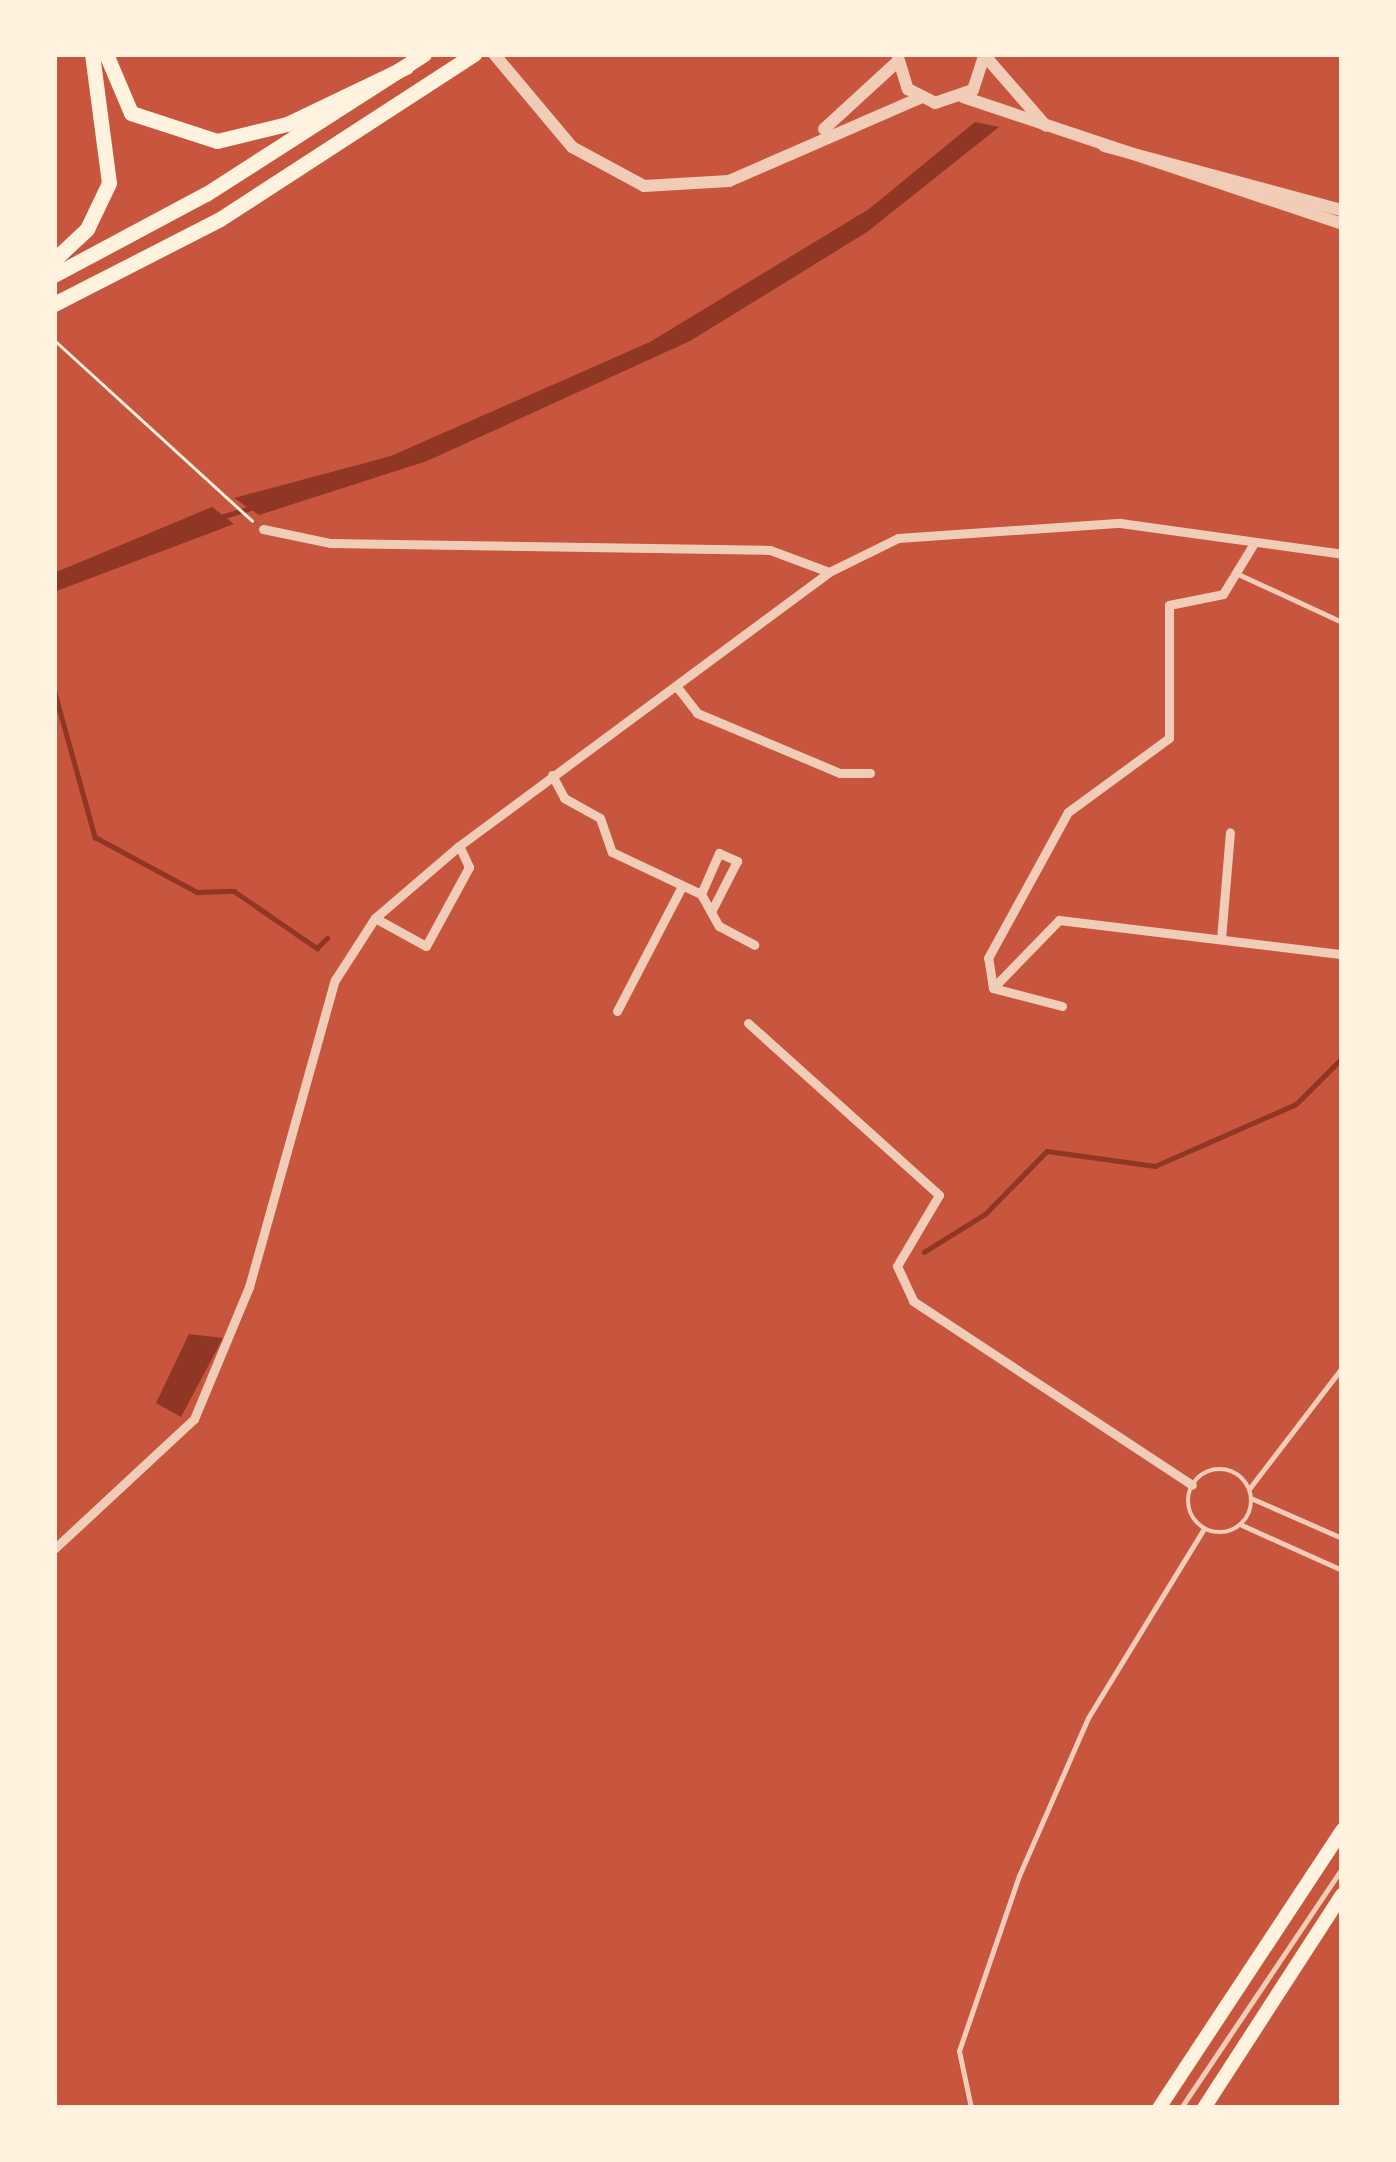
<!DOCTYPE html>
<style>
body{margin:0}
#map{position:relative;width:1396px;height:2162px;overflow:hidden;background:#c8553d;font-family:"Varela Round",sans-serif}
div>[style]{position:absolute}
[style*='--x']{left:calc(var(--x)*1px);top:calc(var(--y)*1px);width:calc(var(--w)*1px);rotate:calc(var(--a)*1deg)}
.water>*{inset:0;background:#8f3625}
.stream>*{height:4.5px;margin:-2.25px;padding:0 2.25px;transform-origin:2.25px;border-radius:2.25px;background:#8f3625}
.path>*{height:3px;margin:-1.5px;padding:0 1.5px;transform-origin:1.5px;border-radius:1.5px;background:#fff3e0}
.service>*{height:4.5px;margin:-2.25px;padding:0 2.25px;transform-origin:2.25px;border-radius:2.25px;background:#f1ccb7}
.service>.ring{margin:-2.25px;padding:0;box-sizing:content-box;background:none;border:4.5px solid #f1ccb7;border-radius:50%}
.minor>*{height:9px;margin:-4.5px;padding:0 4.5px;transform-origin:4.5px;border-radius:4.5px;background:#f1ccb7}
.tertiary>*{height:12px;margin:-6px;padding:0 6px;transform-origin:6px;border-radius:6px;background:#f1ccb7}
.secondary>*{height:14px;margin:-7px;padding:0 7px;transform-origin:7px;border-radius:7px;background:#fff3e0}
.trunk>*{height:15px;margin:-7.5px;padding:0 7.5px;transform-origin:7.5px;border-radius:7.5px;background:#fff3e0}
span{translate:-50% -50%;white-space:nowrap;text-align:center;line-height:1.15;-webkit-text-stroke:9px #fff3e0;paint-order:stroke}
.frame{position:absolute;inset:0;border:57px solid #fff3e0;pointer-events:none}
</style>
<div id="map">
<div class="water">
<i style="clip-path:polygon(975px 122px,999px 127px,867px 232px,690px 341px,427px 461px,259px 515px,234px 498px,391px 456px,650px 342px,869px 209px)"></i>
<i style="clip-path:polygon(212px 507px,234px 524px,54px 592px,54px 573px)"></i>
<i style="clip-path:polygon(189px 1334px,223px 1338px,181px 1417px,156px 1403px)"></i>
</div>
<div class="stream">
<i style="--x:221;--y:517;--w:30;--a:-17"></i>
<i style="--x:54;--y:689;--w:154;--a:74.5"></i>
<i style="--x:95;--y:837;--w:116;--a:28.3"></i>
<i style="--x:197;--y:892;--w:37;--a:-2"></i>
<i style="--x:234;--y:891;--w:101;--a:34.5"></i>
<i style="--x:317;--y:948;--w:14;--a:-45"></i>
<i style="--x:924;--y:1252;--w:72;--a:-31.9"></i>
<i style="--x:985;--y:1214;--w:88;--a:-45.5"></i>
<i style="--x:1047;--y:1151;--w:109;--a:7.9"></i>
<i style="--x:1155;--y:1166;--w:154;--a:-23.7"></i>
<i style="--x:1296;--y:1104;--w:65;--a:-45"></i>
</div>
<div class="path">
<i style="--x:54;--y:340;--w:268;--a:42.4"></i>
</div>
<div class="service">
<i style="--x:1236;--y:573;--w:117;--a:24.8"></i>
<i class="ring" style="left:1188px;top:1469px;width:59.5px;height:59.5px"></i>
<i style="--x:1249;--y:1489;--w:153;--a:-52.5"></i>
<i style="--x:1251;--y:1498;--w:99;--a:23.7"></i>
<i style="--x:1242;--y:1525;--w:110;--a:24.2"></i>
<i style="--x:971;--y:2108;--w:58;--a:-101.9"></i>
<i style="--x:959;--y:2051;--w:185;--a:-71.1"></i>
<i style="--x:1019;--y:1876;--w:172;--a:-66.4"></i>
<i style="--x:1088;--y:1718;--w:222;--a:-58.5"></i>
<i style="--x:1181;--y:2108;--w:289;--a:-56.1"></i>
</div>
<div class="minor">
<i style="--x:263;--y:529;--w:68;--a:11.8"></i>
<i style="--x:330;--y:543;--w:440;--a:0.9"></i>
<i style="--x:770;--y:550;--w:63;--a:20.4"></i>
<i style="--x:677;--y:687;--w:33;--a:52"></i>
<i style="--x:697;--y:713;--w:155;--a:22.8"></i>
<i style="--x:840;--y:773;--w:30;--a:0"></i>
<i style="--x:552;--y:775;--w:26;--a:62"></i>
<i style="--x:564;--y:798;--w:41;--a:29.1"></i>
<i style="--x:600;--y:818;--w:36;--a:71"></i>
<i style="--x:612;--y:852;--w:98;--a:25.3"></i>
<i style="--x:701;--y:894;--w:37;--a:61"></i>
<i style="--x:719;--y:926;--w:40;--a:28"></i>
<i style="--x:701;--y:894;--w:45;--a:-66.3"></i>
<i style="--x:719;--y:853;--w:20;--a:24"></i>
<i style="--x:737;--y:861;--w:53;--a:117.1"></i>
<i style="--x:375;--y:918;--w:58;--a:28.8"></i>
<i style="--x:426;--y:946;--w:90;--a:-61.4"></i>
<i style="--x:469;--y:867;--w:23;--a:-115"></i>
<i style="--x:1221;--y:939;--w:107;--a:-85.2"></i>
<i style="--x:993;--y:988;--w:95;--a:-45.9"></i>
<i style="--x:1059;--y:920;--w:285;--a:6.9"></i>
<i style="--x:1062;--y:1006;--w:71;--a:-165.4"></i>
<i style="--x:993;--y:988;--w:30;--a:-99"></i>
<i style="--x:988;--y:958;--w:166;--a:-61.3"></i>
<i style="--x:1068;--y:812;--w:125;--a:-36.2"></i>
<i style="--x:1169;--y:738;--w:133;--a:-90"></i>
<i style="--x:1169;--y:605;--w:55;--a:-11.5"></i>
<i style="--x:1223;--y:594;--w:60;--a:-58.7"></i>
<i style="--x:617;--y:1011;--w:141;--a:-62.5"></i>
<i style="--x:748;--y:1023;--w:257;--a:42"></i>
<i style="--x:939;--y:1195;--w:82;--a:120.6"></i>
<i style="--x:897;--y:1266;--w:38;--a:65"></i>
<i style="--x:913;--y:1301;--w:334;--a:33.4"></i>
<i style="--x:54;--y:1549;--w:191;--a:-42.9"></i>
<i style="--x:194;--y:1419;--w:143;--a:-67.4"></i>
<i style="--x:249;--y:1287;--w:319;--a:-74.4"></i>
<i style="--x:335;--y:980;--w:74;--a:-57.2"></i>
<i style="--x:375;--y:918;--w:111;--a:-40.6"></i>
<i style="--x:459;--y:846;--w:460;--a:-36.5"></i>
<i style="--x:829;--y:572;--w:77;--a:-26.2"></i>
<i style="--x:898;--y:538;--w:223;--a:-3.9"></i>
<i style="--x:1120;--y:523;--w:224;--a:7.9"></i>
</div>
<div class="tertiary">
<i style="--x:494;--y:54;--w:121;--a:50"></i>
<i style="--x:572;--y:147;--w:82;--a:28.4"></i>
<i style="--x:644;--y:186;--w:85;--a:-3.4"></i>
<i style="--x:729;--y:181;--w:208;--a:-23.5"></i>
<i style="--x:897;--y:54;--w:37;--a:73"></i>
<i style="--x:908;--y:89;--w:30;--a:27"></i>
<i style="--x:935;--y:103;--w:40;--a:-18.9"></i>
<i style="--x:973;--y:90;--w:38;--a:-72"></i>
<i style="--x:986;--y:57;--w:91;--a:49"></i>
<i style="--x:963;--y:97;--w:400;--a:18.5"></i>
<i style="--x:824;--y:129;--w:98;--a:-42.5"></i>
<i style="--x:1104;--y:146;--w:246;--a:15.1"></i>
</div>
<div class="secondary">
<i style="--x:1159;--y:2108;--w:333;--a:-56.6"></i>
<i style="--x:1204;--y:2108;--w:254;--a:-57.1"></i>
</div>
<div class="trunk">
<i style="--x:106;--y:54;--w:64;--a:67"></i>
<i style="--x:131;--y:113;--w:90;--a:18"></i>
<i style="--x:217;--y:141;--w:72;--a:-13.7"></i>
<i style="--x:287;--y:124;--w:132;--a:-25.6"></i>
<i style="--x:54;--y:260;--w:45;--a:-43.2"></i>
<i style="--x:87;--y:229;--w:51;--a:-64.4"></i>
<i style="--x:109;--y:183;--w:130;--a:-97.5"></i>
<i style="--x:54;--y:275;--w:172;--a:-28.1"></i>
<i style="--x:206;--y:194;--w:259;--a:-32.7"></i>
<i style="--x:54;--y:304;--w:186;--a:-27.1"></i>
<i style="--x:220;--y:219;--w:303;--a:-33"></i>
</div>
<div class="frame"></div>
</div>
